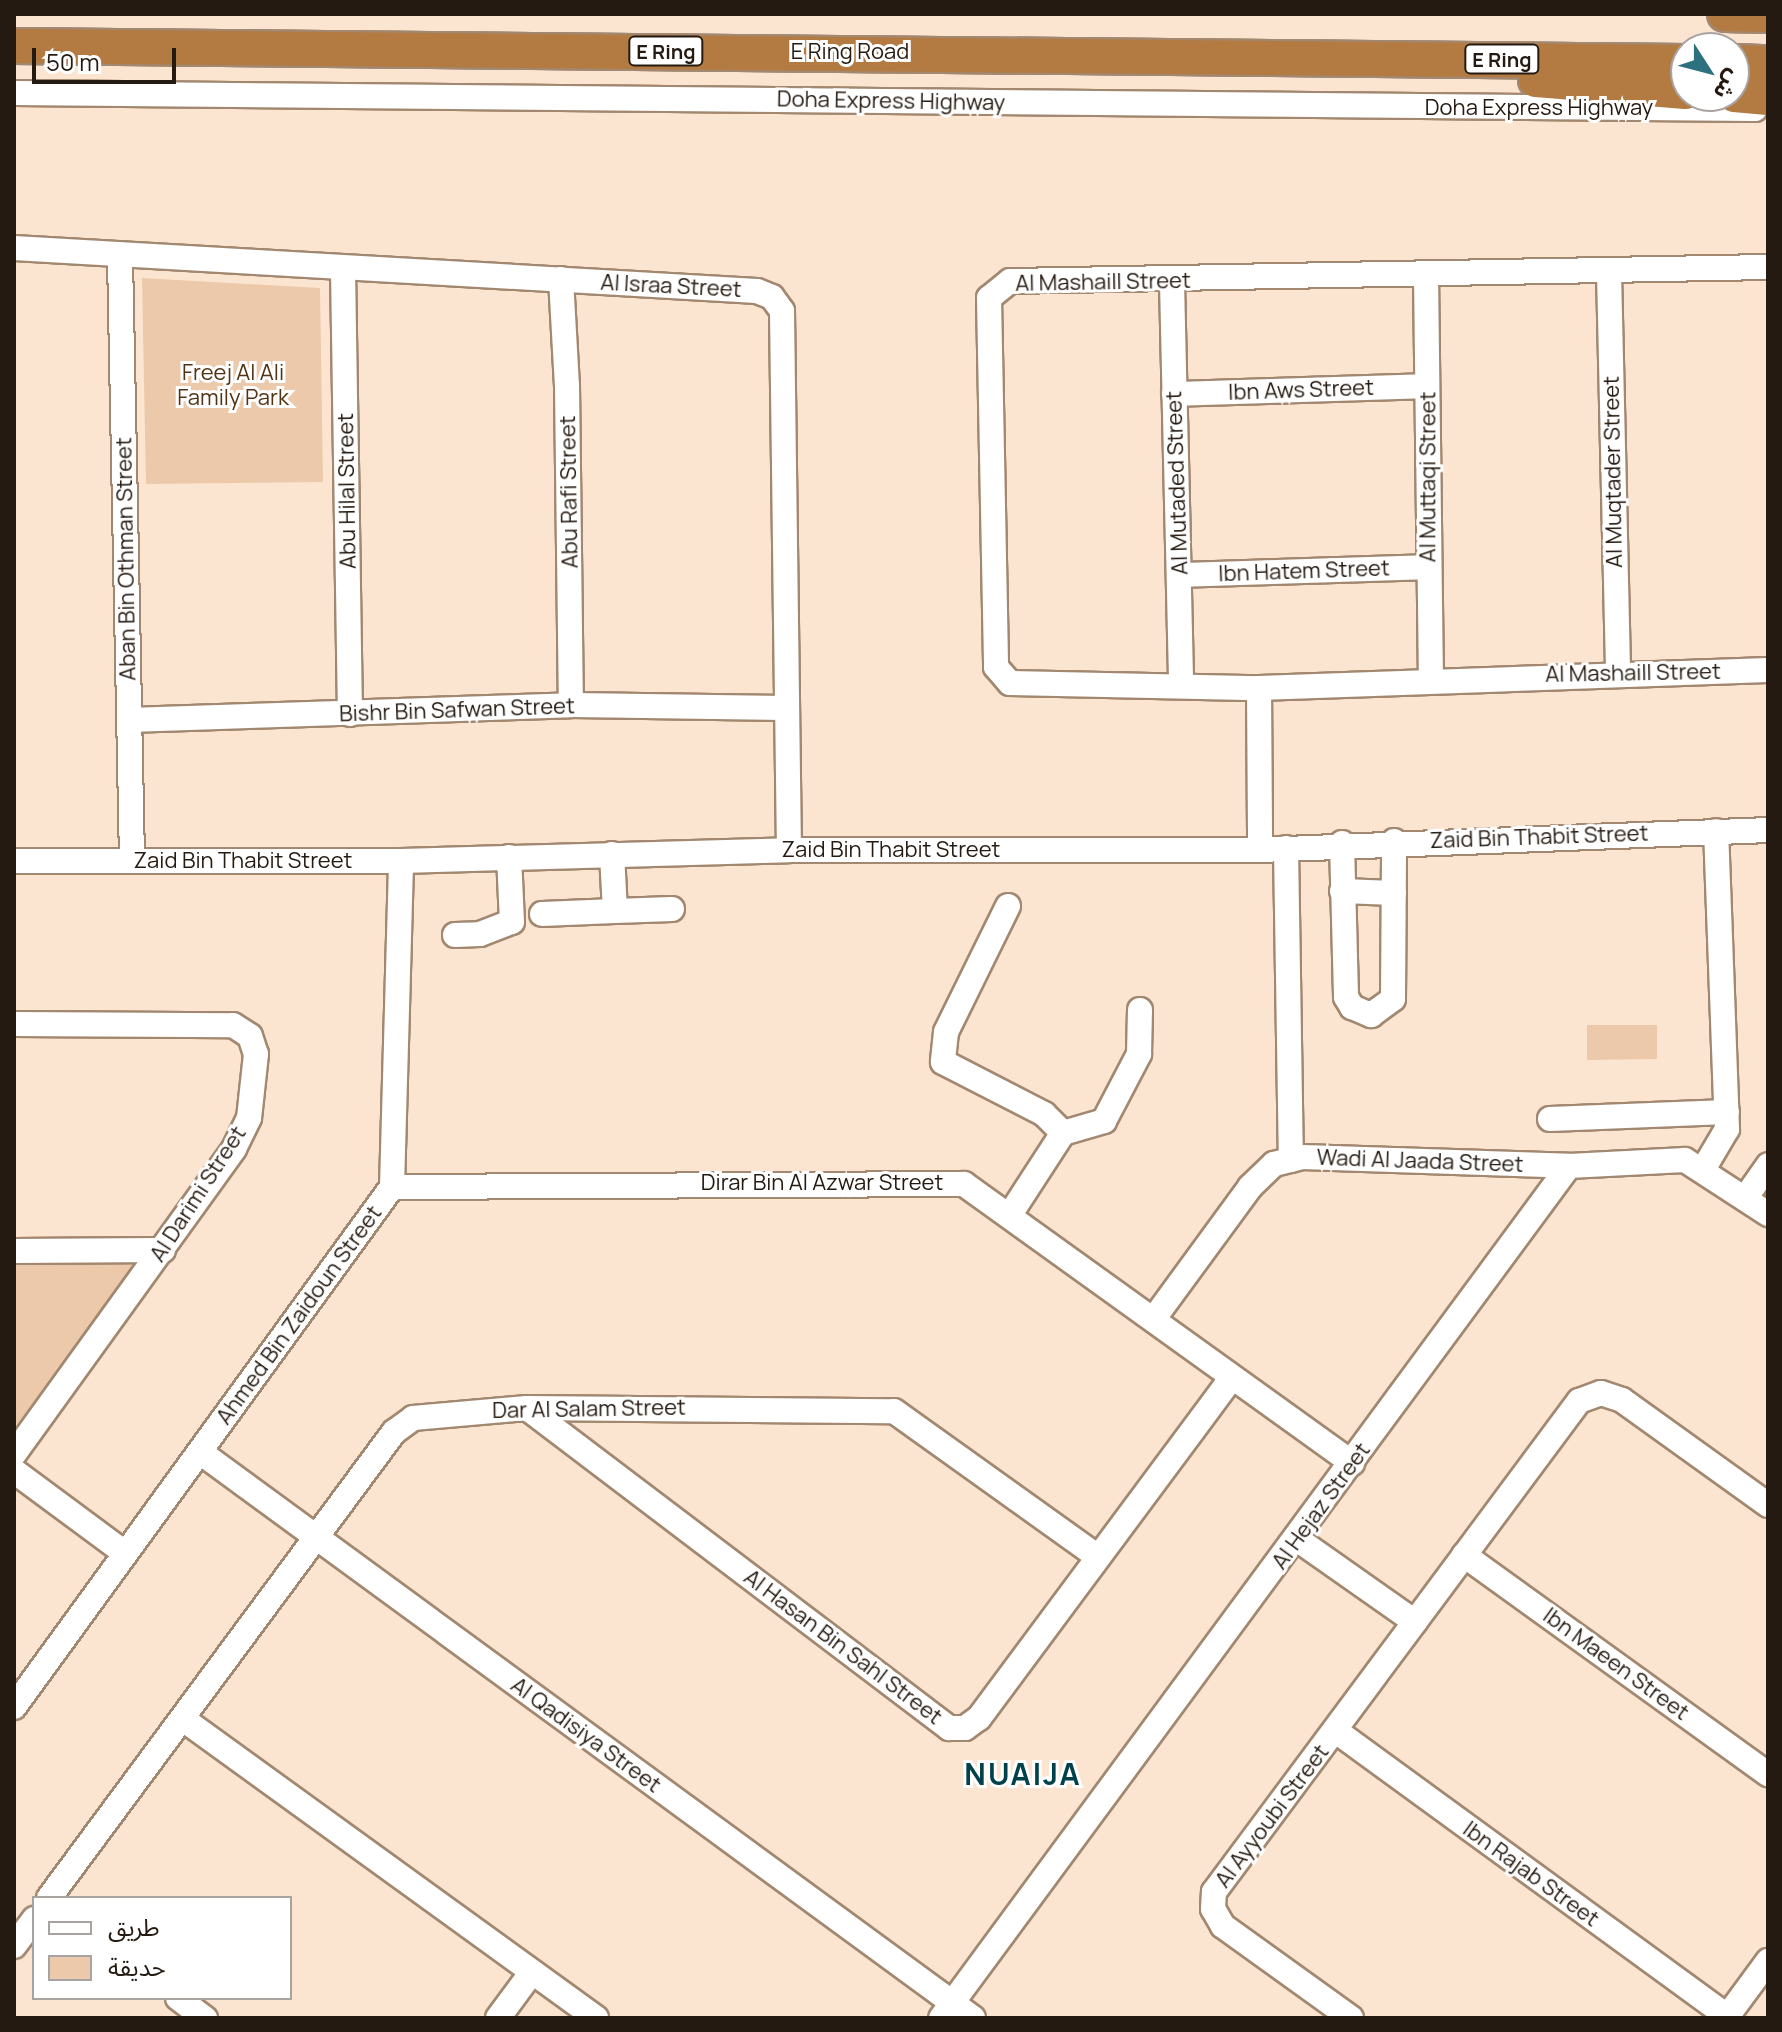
<!DOCTYPE html>
<meta charset="utf-8">
<style>
body{margin:0}
#map{position:relative;width:1782px;height:2032px;overflow:hidden;background:#fce5d0;font-family:Manrope,"Noto Sans Arabic",sans-serif}
div>[style]{position:absolute}
[style*='--x']{left:calc(var(--x)*1px);top:calc(var(--y)*1px);width:calc(var(--w)*1px);rotate:calc(var(--a)*1deg)}
.green>*{inset:0;background:#ebc9aa}
.roads{filter:drop-shadow(2px 0 #a28870) drop-shadow(-2px 0 #a28870) drop-shadow(0 2px #a28870) drop-shadow(0 -2px #a28870)}
.minor>*{height:24px;margin:-12px;padding:0 12px;transform-origin:12px;border-radius:12px;background:#fff}
.highway>*{height:34px;margin:-17px;padding:0 17px;transform-origin:17px;border-radius:17px;background:#b37b42}
span{translate:-50% -50%;white-space:nowrap;text-align:center;line-height:1.15;-webkit-text-stroke:6px #fff;paint-order:stroke}
.shield-label span{padding:2px 6px;background:#fff;border:2px solid;border-radius:6px;-webkit-text-stroke-width:0}
.shield-label{font-size:20px;color:#251a11;font-weight:700}
.street-label{font-size:22px;color:#251a11}
.park-label{font-size:22px;color:#523415}
.district-label{font-size:30px;color:#01414c;font-weight:700;letter-spacing:2px}
.frame{position:absolute;inset:0;border:16px solid #251a11;pointer-events:none}
.legend{position:absolute;left:32px;top:1896px;width:260px;height:104px;box-sizing:border-box;background:#fff;border:2px solid #a8a3a0;margin:0;padding:10px 14px;list-style:none;font-size:24px;color:#251a11}
.legend li{display:flex;align-items:center;gap:16px;height:40px}
.legend b{width:40px;border:2px solid #a8a3a0}
.north{position:absolute;left:1670px;top:32px;width:80px;height:80px;box-sizing:border-box;background:#fff;border:2px solid #a8a3a0;border-radius:50%;rotate:126deg;font-size:22px;font-weight:700;line-height:32px;text-align:center;color:#251a11}
.north::after{content:'';display:block;margin:auto;width:28px;height:36px;background:#2c7180;clip-path:polygon(50% 0,100% 100%,50% 72%,0 100%)}
.scale{position:absolute;left:32px;top:48px;width:144px;height:36px;box-sizing:border-box;border:4px solid #251a11;border-top:0;padding-left:10px;font-size:24px;line-height:28px;white-space:nowrap;color:#251a11;-webkit-text-stroke:6px #fff;paint-order:stroke}
</style>
<div id="map">
<div class="green">
<i style="clip-path:polygon(142px 278px,320px 288px,323px 482px,146px 484px)"></i>
<i style="clip-path:polygon(1587px 1025px,1657px 1025px,1657px 1059px,1587px 1060px)"></i>
<i style="clip-path:polygon(14px 1254px,142px 1262px,14px 1428px)"></i>
</div>
<div class="roads">
<div class="minor">
<i style="--x:14;--y:93;--w:1741;--a:0.53"></i>
<i style="--x:14;--y:248;--w:744;--a:3.31"></i>
<i style="--x:757;--y:291;--w:16;--a:22"></i>
<i style="--x:772;--y:297;--w:17;--a:54"></i>
<i style="--x:782;--y:311;--w:539;--a:89.26"></i>
<i style="--x:120;--y:257;--w:604;--a:88.86"></i>
<i style="--x:1768;--y:267;--w:758;--a:178.94"></i>
<i style="--x:1010;--y:281;--w:27;--a:141"></i>
<i style="--x:989;--y:298;--w:369;--a:88.9"></i>
<i style="--x:996;--y:667;--w:21;--a:49"></i>
<i style="--x:1010;--y:683;--w:249;--a:1.2"></i>
<i style="--x:1259;--y:688;--w:509;--a:-2.03"></i>
<i style="--x:343;--y:269;--w:445;--a:89.1"></i>
<i style="--x:1609;--y:272;--w:400;--a:88.7"></i>
<i style="--x:1426;--y:275;--w:404;--a:89.3"></i>
<i style="--x:561;--y:279;--w:107;--a:86.8"></i>
<i style="--x:567;--y:386;--w:319;--a:89.3"></i>
<i style="--x:1172;--y:282;--w:403;--a:88.7"></i>
<i style="--x:1174;--y:394;--w:253;--a:-1.8"></i>
<i style="--x:1180;--y:575;--w:248;--a:-1.8"></i>
<i style="--x:1259;--y:688;--w:162;--a:89.6"></i>
<i style="--x:129;--y:720;--w:442;--a:-1.9"></i>
<i style="--x:571;--y:705;--w:214;--a:0.8"></i>
<i style="--x:1342;--y:843;--w:154;--a:88.5"></i>
<i style="--x:1346;--y:997;--w:12;--a:59"></i>
<i style="--x:1352;--y:1007;--w:21;--a:23"></i>
<i style="--x:1371;--y:1015;--w:27;--a:-36"></i>
<i style="--x:1393;--y:999;--w:158;--a:-89.6"></i>
<i style="--x:1286;--y:848;--w:312;--a:89.1"></i>
<i style="--x:612;--y:854;--w:57;--a:87"></i>
<i style="--x:615;--y:911;--w:57;--a:-2"></i>
<i style="--x:14;--y:861;--w:387;--a:0"></i>
<i style="--x:401;--y:861;--w:388;--a:-1.6"></i>
<i style="--x:789;--y:850;--w:471;--a:0"></i>
<i style="--x:1260;--y:850;--w:508;--a:-2.25"></i>
<i style="--x:1342;--y:891;--w:52;--a:2.2"></i>
<i style="--x:1008;--y:906;--w:140;--a:116.2"></i>
<i style="--x:946;--y:1032;--w:30;--a:96"></i>
<i style="--x:943;--y:1062;--w:114;--a:27.2"></i>
<i style="--x:1044;--y:1114;--w:27;--a:45"></i>
<i style="--x:542;--y:914;--w:73;--a:-2.4"></i>
<i style="--x:455;--y:935;--w:25;--a:-2"></i>
<i style="--x:480;--y:934;--w:34;--a:-21"></i>
<i style="--x:512;--y:922;--w:65;--a:-92.6"></i>
<i style="--x:14;--y:1024;--w:219;--a:0.3"></i>
<i style="--x:233;--y:1025;--w:20;--a:33"></i>
<i style="--x:250;--y:1036;--w:19;--a:72"></i>
<i style="--x:256;--y:1054;--w:64;--a:96.2"></i>
<i style="--x:249;--y:1118;--w:34;--a:116"></i>
<i style="--x:234;--y:1149;--w:376;--a:125.8"></i>
<i style="--x:1550;--y:1119;--w:177;--a:-2.3"></i>
<i style="--x:1704;--y:1168;--w:45;--a:-59.5"></i>
<i style="--x:1727;--y:1129;--w:298;--a:-92.1"></i>
<i style="--x:392;--y:1187;--w:572;--a:-0.3"></i>
<i style="--x:964;--y:1184;--w:478;--a:35.7"></i>
<i style="--x:1746;--y:1197;--w:39;--a:-55"></i>
<i style="--x:1011;--y:1213;--w:95;--a:-57"></i>
<i style="--x:1063;--y:1133;--w:43;--a:-16.3"></i>
<i style="--x:1104;--y:1121;--w:76;--a:-62.4"></i>
<i style="--x:1139;--y:1054;--w:44;--a:-88.7"></i>
<i style="--x:14;--y:1251;--w:149;--a:-0.4"></i>
<i style="--x:1155;--y:1317;--w:161;--a:-53.8"></i>
<i style="--x:1250;--y:1187;--w:33;--a:-44"></i>
<i style="--x:1274;--y:1164;--w:29;--a:-14"></i>
<i style="--x:1302;--y:1157;--w:267;--a:1.9"></i>
<i style="--x:1569;--y:1166;--w:116;--a:-3"></i>
<i style="--x:1685;--y:1160;--w:99;--a:33"></i>
<i style="--x:527;--y:1408;--w:530;--a:37.17"></i>
<i style="--x:949;--y:1728;--w:16;--a:0"></i>
<i style="--x:965;--y:1728;--w:17;--a:-36"></i>
<i style="--x:979;--y:1718;--w:422;--a:-53.4"></i>
<i style="--x:200;--y:1452;--w:958;--a:36.21"></i>
<i style="--x:14;--y:1471;--w:138;--a:36.5"></i>
<i style="--x:1297;--y:1539;--w:144;--a:35.1"></i>
<i style="--x:1464;--y:1555;--w:375;--a:35.8"></i>
<i style="--x:14;--y:1707;--w:643;--a:-53.99"></i>
<i style="--x:392;--y:1187;--w:326;--a:-88.4"></i>
<i style="--x:183;--y:1719;--w:510;--a:35.9"></i>
<i style="--x:1336;--y:1731;--w:484;--a:36.1"></i>
<i style="--x:49;--y:1898;--w:580;--a:-53.49"></i>
<i style="--x:394;--y:1432;--w:24;--a:-36"></i>
<i style="--x:413;--y:1418;--w:114;--a:-5"></i>
<i style="--x:527;--y:1408;--w:367;--a:0.5"></i>
<i style="--x:894;--y:1411;--w:251;--a:35.6"></i>
<i style="--x:14;--y:1946;--w:34;--a:-53"></i>
<i style="--x:178;--y:1998;--w:34;--a:37"></i>
<i style="--x:498;--y:2018;--w:57;--a:-53.5"></i>
<i style="--x:941;--y:2018;--w:1058;--a:-53.61"></i>
<i style="--x:1351;--y:2018;--w:158;--a:-144.3"></i>
<i style="--x:1223;--y:1926;--w:20;--a:-120"></i>
<i style="--x:1213;--y:1909;--w:17;--a:-87"></i>
<i style="--x:1214;--y:1892;--w:612;--a:-53.37"></i>
<i style="--x:1579;--y:1401;--w:23;--a:-20"></i>
<i style="--x:1601;--y:1393;--w:22;--a:18"></i>
<i style="--x:1622;--y:1400;--w:180;--a:35.7"></i>
<i style="--x:1726;--y:2018;--w:71;--a:-53.6"></i>
</div>
<div class="highway">
<i style="--x:1725;--y:14;--w:43;--a:1.3"></i>
<i style="--x:14;--y:46;--w:1672;--a:0.55"></i>
<i style="--x:1734;--y:62;--w:34;--a:2"></i>
<i style="--x:1536;--y:80;--w:150;--a:4.6"></i>
<i style="--x:1734;--y:95;--w:34;--a:5"></i>
</div>
</div>
<div class="shield-label">
<span style="left:666px;top:51px">E Ring</span>
<span style="left:1502px;top:59px">E Ring</span>
</div>
<div class="street-label">
<span style="left:850px;top:52px">E Ring Road</span>
<span style="left:891px;top:101px;rotate:1deg">Doha Express Highway</span>
<span style="left:1539px;top:108px">Doha Express Highway</span>
<span style="left:1103px;top:282px;rotate:-1deg">Al Mashaill Street</span>
<span style="left:671px;top:286px;rotate:3deg">Al Israa Street</span>
<span style="left:1301px;top:390px;rotate:-2deg">Ibn Aws Street</span>
<span style="left:1613px;top:472px;rotate:-91deg">Al Muqtader Street</span>
<span style="left:1428px;top:477px;rotate:-90deg">Al Muttaqi Street</span>
<span style="left:1177px;top:483px;rotate:-92deg">Al Mutaded Street</span>
<span style="left:347px;top:491px;rotate:-91deg">Abu Hilal Street</span>
<span style="left:569px;top:492px;rotate:-91deg">Abu Rafi Street</span>
<span style="left:126px;top:559px;rotate:-91deg">Aban Bin Othman Street</span>
<span style="left:1304px;top:571px;rotate:-2deg">Ibn Hatem Street</span>
<span style="left:1633px;top:673px;rotate:-1deg">Al Mashaill Street</span>
<span style="left:457px;top:710px;rotate:-2deg">Bishr Bin Safwan Street</span>
<span style="left:1539px;top:837px;rotate:-2deg">Zaid Bin Thabit Street</span>
<span style="left:891px;top:850px">Zaid Bin Thabit Street</span>
<span style="left:243px;top:861px">Zaid Bin Thabit Street</span>
<span style="left:1420px;top:1161px;rotate:2deg">Wadi Al Jaada Street</span>
<span style="left:822px;top:1183px">Dirar Bin Al Azwar Street</span>
<span style="left:198px;top:1194px;rotate:-57deg">Al Darimi Street</span>
<span style="left:299px;top:1315px;rotate:-54deg">Ahmed Bin Zaidoun Street</span>
<span style="left:589px;top:1409px;rotate:-1deg">Dar Al Salam Street</span>
<span style="left:1321px;top:1506px;rotate:-54deg">Al Hejaz Street</span>
<span style="left:843px;top:1647px;rotate:37deg">Al Hasan Bin Sahl Street</span>
<span style="left:1616px;top:1664px;rotate:36deg">Ibn Maeen Street</span>
<span style="left:586px;top:1735px;rotate:36deg">Al Qadisiya Street</span>
<span style="left:1272px;top:1816px;rotate:-53deg">Al Ayyoubi Street</span>
<span style="left:1531px;top:1874px;rotate:36deg">Ibn Rajab Street</span>
</div>
<div class="park-label">
<span style="left:233px;top:385px">Freej Al Ali<br>Family Park</span>
</div>
<div class="district-label">
<span style="left:1023px;top:1774px">NUAIJA</span>
</div>
<div class="frame"></div>
<ul class="legend">
<li><b style="height:10px;background:#fff"></b>طريق</li>
<li><b style="height:22px;background:#ebc9aa"></b>حديقة</li>
</ul>
<div class="north">ش</div>
<div class="scale">50 m</div>
</div>
